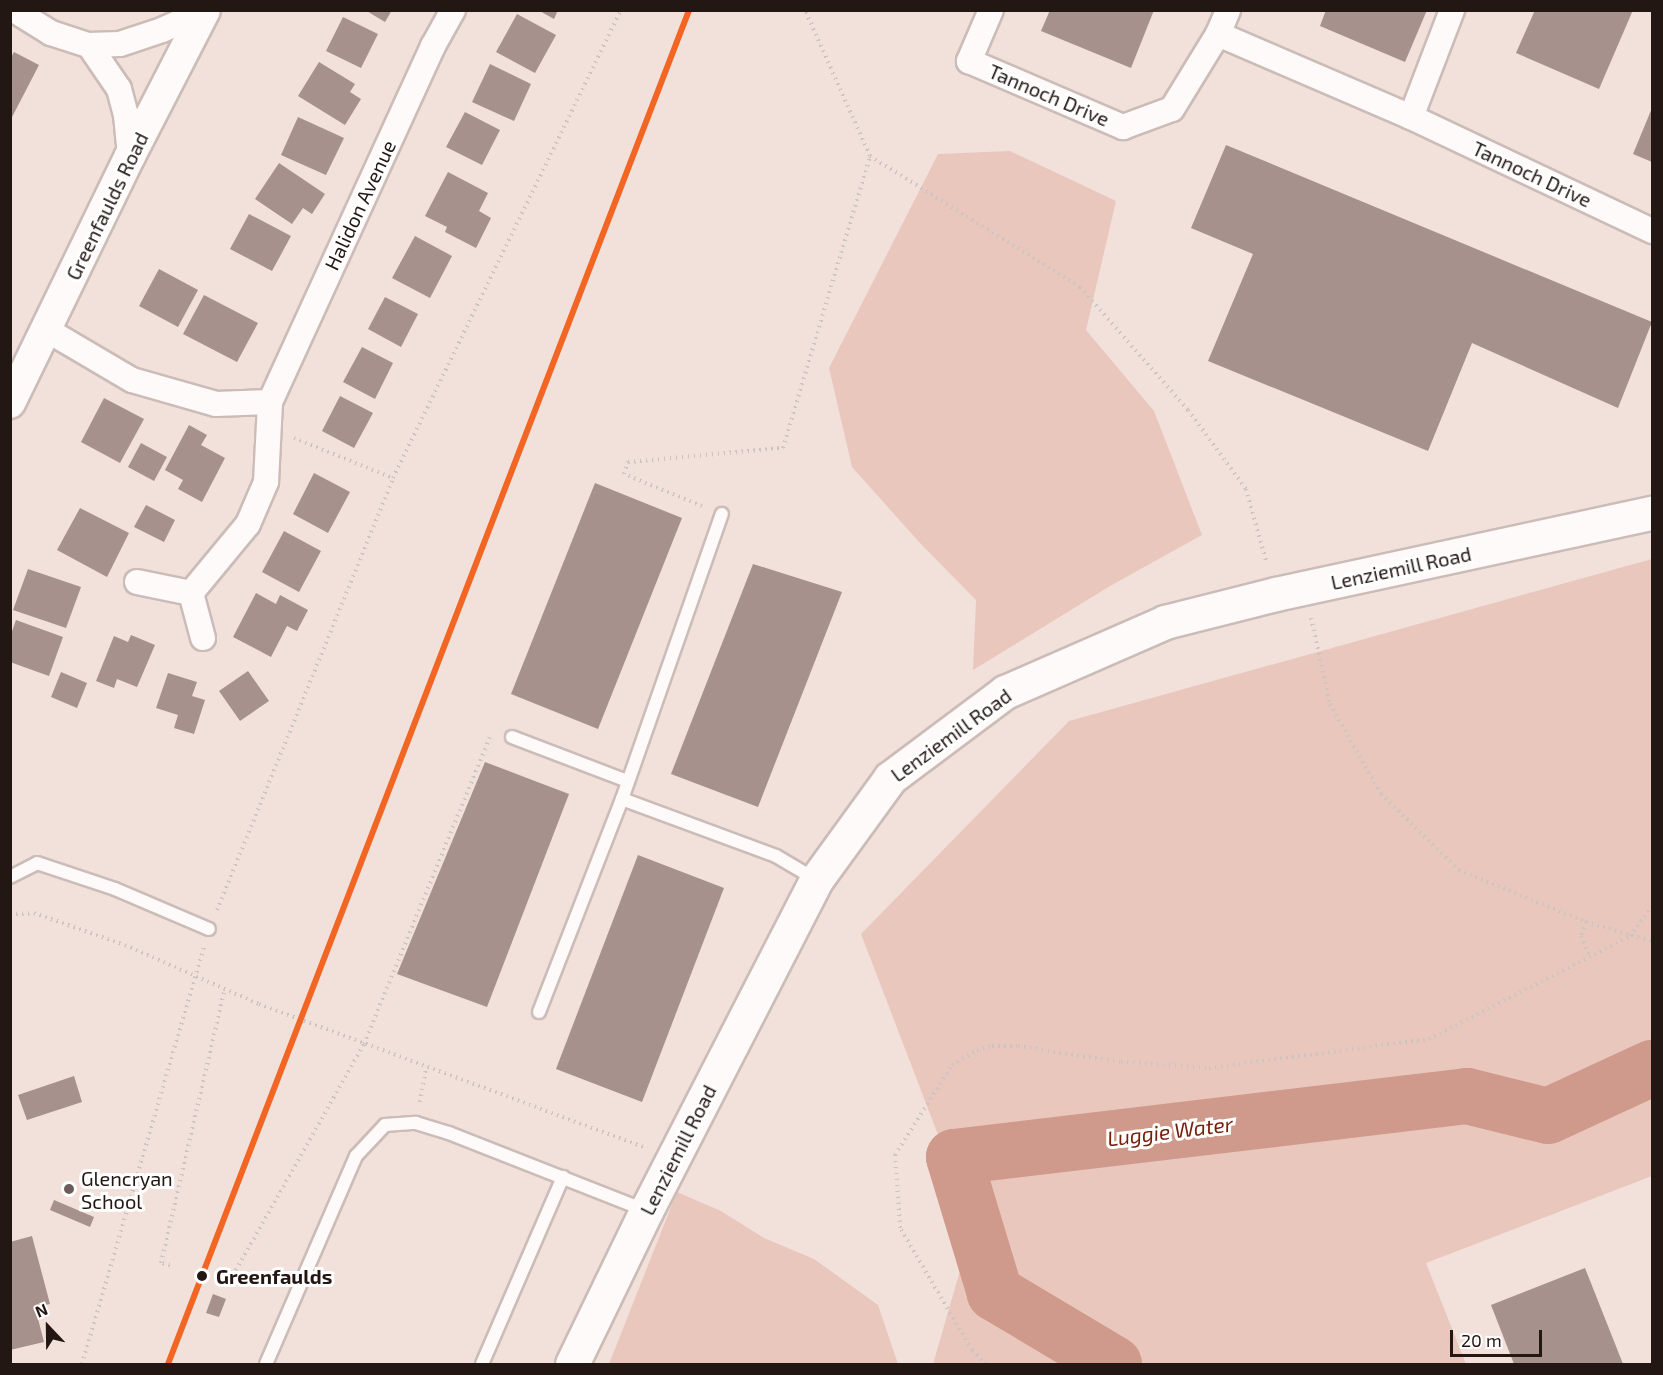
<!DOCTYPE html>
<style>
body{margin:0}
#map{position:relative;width:1663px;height:1375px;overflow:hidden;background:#f2e0da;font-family:"Exo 2",sans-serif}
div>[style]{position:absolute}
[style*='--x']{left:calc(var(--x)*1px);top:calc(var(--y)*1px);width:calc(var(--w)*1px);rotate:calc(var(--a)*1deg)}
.green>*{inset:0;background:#eac7bd}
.river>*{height:56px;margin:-28px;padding:0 28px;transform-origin:28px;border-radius:28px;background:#cf998b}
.building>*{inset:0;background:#a6918c}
.path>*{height:4px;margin-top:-2px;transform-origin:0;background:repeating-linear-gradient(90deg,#cac5c3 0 1.5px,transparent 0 6px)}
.roads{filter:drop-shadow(2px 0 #cbbcb8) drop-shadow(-2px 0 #cbbcb8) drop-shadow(0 2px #cbbcb8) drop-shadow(0 -2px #cbbcb8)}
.service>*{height:12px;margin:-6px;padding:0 6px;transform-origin:6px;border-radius:6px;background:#fdfaf9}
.minor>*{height:24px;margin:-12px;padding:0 12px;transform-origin:12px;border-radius:12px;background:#fdfaf9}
.tertiary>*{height:30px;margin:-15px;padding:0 15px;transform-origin:15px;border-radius:15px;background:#fdfaf9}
.secondary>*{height:33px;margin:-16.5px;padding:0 16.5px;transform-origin:16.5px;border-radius:16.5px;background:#fdfaf9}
.rail-1>*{height:6px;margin:-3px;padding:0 3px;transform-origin:3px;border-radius:3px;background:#f26522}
.dots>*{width:16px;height:16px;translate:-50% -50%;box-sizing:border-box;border:3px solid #fff;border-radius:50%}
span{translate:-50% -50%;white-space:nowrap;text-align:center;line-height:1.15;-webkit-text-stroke:6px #fff;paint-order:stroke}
.street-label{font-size:20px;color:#231714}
.poi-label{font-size:20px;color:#231714}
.left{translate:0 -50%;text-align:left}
.stop-label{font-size:20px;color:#231714;font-weight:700}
.water-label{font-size:21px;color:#75210a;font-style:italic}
.frame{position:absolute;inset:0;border:12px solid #231714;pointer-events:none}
.north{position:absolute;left:18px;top:1297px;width:60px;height:60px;-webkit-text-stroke:4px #fff;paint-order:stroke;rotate:338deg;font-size:16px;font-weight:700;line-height:24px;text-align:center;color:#231714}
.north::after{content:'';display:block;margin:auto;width:21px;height:27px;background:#231714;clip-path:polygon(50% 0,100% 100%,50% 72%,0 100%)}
.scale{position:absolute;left:1450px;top:1330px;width:92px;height:27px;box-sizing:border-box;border:3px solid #231714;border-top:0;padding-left:8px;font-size:18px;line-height:21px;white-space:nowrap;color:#231714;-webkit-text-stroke:4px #fff;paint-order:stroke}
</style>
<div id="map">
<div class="green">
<i style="clip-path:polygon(1010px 151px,1116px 201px,1086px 330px,1154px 411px,1202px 535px,1110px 586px,973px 670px,976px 600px,920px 543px,852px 467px,829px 368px,938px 154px)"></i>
<i style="clip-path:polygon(1652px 559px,1652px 1176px,1426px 1263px,1466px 1364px,933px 1364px,973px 1226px,861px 934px,1069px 721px)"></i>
<i style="clip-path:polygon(677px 1192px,721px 1211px,764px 1238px,814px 1259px,878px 1305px,898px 1364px,609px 1364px)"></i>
</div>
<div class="river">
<i style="--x:1114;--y:1364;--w:139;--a:-149.2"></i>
<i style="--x:995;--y:1293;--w:142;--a:-106.8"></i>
<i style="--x:954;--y:1157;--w:517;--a:-6.78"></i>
<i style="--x:1467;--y:1096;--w:83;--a:13.9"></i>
<i style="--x:1548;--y:1116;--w:115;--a:-24.8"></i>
</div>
<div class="building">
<i style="clip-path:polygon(365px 10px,392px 10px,385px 22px)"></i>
<i style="clip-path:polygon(538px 10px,558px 10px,554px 19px)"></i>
<i style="clip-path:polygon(1050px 10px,1154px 10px,1131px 68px,1041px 31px)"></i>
<i style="clip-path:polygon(1326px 10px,1427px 10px,1405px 62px,1320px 26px)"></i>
<i style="clip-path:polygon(1535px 10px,1633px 10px,1599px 89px,1516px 53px)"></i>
<i style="clip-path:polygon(517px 14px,556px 35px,535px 73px,496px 52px)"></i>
<i style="clip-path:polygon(343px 17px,378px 34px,361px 68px,326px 51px)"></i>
<i style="clip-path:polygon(14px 52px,39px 65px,10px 121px,10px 59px)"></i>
<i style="clip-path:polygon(319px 62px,355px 84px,350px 92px,361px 99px,345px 125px,298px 96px)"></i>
<i style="clip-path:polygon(490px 64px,531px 84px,514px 121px,472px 102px)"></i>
<i style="clip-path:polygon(1652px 108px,1652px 162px,1633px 154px)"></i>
<i style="clip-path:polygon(465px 112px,500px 130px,482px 165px,446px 147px)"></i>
<i style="clip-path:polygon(298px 117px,344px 138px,326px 175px,281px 155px)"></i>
<i style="clip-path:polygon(1226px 145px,1652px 322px,1618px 408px,1472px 343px,1428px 451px,1208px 361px,1253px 254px,1191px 228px)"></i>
<i style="clip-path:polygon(279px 163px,325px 194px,312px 214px,303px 208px,292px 224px,255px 199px)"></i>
<i style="clip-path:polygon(448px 172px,488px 193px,479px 211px,491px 218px,476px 248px,445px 232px,447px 227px,425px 216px)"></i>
<i style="clip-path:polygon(249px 214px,291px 236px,272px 271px,230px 249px)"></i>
<i style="clip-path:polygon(415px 236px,452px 256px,430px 298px,392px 278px)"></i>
<i style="clip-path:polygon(159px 269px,198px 290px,178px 327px,139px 306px)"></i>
<i style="clip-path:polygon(204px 295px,258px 323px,237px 362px,183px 334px)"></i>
<i style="clip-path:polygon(385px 297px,418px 314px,401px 347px,368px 329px)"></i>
<i style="clip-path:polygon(362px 347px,393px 363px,375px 399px,343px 382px)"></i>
<i style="clip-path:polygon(340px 396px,373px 413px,354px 448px,322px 431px)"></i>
<i style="clip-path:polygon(104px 398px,144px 419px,120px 463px,81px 442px)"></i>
<i style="clip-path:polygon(189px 425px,207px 435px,201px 445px,225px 458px,202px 502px,178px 489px,183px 480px,165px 470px)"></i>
<i style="clip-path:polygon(141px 443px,167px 457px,154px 481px,128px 467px)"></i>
<i style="clip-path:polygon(314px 473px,350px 492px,328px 533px,293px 514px)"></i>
<i style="clip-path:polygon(595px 483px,682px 518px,598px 729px,511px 694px)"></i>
<i style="clip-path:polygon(146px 505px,175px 520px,164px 542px,134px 527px)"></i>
<i style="clip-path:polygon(80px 508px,129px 533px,107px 577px,57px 550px)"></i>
<i style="clip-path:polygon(284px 531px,321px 551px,299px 592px,262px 572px)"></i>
<i style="clip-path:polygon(753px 564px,842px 592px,758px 807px,671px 774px)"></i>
<i style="clip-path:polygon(28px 569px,81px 587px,66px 628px,13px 610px)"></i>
<i style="clip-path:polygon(256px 593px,276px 604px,280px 595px,308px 610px,297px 631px,287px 626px,271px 657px,233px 637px)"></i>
<i style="clip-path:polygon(16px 620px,63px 637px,49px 676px,10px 662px,10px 637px)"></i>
<i style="clip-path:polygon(131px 635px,155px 645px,137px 687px,117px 679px,114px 688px,96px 681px,114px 636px,128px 642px)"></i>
<i style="clip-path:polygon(248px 671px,269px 701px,240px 721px,219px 691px)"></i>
<i style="clip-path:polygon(61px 672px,87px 683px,77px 708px,51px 697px)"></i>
<i style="clip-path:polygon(168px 673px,197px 682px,192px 696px,205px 700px,194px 734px,174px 728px,178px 715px,156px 708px)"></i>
<i style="clip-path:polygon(485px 762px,569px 794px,487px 1007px,397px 974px)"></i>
<i style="clip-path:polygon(638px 855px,724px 888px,642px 1102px,556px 1069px)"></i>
<i style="clip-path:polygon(74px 1076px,82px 1102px,27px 1120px,18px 1095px)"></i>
<i style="clip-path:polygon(54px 1200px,94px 1217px,90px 1227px,50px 1210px)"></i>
<i style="clip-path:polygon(32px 1236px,50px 1304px,35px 1307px,44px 1342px,10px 1350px,10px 1242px)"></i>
<i style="clip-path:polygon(1585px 1268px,1623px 1364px,1514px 1364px,1491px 1305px)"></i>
<i style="clip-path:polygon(213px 1294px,226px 1299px,219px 1317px,206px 1313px)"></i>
</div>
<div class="path">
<i style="--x:870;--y:156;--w:248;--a:32"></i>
<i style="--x:1080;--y:287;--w:164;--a:48.7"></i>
<i style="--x:1188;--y:410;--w:98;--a:53.7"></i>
<i style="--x:1246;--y:489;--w:78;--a:74.4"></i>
<i style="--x:294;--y:438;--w:107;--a:22"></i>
<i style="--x:702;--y:506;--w:84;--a:-157.7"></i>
<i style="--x:624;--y:474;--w:13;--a:-72"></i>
<i style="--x:628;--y:462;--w:156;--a:-5.2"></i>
<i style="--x:783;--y:448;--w:305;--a:-73.4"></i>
<i style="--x:870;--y:156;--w:160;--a:-114"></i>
<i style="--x:1311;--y:618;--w:88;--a:77.5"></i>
<i style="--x:1330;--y:704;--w:103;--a:60.5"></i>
<i style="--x:1381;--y:794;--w:109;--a:44.3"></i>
<i style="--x:1459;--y:870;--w:137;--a:22.3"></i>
<i style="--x:1586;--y:922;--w:69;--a:16.1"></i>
<i style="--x:217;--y:910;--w:466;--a:-67.8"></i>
<i style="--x:393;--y:478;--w:521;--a:-64.03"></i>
<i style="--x:10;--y:914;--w:24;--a:-2"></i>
<i style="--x:34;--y:913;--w:96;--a:19.4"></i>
<i style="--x:125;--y:945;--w:146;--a:23.8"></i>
<i style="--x:259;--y:1004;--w:410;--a:20.4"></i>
<i style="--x:1586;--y:922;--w:15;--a:110"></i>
<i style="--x:1581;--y:936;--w:23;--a:67"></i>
<i style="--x:420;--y:1102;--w:36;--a:-80"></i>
<i style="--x:170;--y:1265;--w:9;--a:-167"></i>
<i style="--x:161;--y:1263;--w:281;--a:-76.9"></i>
<i style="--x:223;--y:1285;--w:4;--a:14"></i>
<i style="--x:227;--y:1286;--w:278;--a:-60.5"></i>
<i style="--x:364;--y:1044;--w:332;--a:-67.7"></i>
<i style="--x:82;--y:1364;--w:434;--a:-73.7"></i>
<i style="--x:986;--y:1364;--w:20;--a:-135"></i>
<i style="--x:972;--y:1350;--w:142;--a:-120.5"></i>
<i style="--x:900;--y:1228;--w:73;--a:-93.9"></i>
<i style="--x:895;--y:1155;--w:107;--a:-57.7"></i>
<i style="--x:952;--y:1065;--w:29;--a:-31"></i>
<i style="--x:977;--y:1050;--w:16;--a:-15"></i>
<i style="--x:992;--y:1046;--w:26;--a:0"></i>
<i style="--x:1018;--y:1046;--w:104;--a:8.8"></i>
<i style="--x:1121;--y:1062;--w:88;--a:3.9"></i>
<i style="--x:1209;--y:1068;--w:222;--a:-7.5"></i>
<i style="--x:1429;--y:1039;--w:226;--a:-27.1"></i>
<i style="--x:1630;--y:936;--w:36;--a:-53"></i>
</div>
<div class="roads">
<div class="service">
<i style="--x:512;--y:737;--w:123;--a:20.9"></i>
<i style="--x:622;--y:799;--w:164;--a:20.3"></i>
<i style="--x:776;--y:856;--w:45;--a:30.5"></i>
<i style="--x:10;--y:877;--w:30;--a:-27"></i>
<i style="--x:37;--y:863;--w:82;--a:18.4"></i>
<i style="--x:115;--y:889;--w:102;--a:23.1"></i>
<i style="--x:539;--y:1012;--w:229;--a:-68.7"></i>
<i style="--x:622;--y:799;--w:302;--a:-70.7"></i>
<i style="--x:266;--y:1364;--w:227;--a:-66.6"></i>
<i style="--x:356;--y:1156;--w:42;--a:-46.9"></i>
<i style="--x:385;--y:1125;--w:31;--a:-4"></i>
<i style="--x:416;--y:1123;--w:34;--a:17"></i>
<i style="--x:449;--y:1133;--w:210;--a:21.5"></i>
<i style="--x:482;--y:1364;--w:204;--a:-66.6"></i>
</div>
<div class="minor">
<i style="--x:14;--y:10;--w:44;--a:31.9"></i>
<i style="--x:51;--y:33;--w:40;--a:18"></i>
<i style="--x:89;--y:45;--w:31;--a:-2"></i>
<i style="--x:120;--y:44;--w:44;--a:-18.4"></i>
<i style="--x:162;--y:30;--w:46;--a:-24.3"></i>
<i style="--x:991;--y:10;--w:56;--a:113.3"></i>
<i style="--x:969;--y:61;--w:168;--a:23.2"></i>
<i style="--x:1123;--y:127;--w:52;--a:-20.2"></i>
<i style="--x:1172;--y:109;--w:88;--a:-58.5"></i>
<i style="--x:1218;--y:34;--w:210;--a:23.3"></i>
<i style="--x:1411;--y:117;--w:267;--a:25.3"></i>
<i style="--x:1218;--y:34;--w:26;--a:-67"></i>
<i style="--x:89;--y:45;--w:53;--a:55.7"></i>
<i style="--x:119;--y:89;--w:27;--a:75"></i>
<i style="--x:126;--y:115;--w:41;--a:84.4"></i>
<i style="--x:1411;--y:117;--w:115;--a:-69"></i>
<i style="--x:47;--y:330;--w:99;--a:30.5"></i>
<i style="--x:132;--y:380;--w:87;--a:15.9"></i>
<i style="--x:216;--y:404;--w:54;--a:-2.1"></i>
<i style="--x:137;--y:582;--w:55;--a:11.5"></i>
<i style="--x:203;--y:638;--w:47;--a:-104.9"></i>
<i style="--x:191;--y:593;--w:89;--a:-50.4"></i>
<i style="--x:248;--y:524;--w:46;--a:-66.8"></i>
<i style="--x:266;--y:482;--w:80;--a:-87.1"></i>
<i style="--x:270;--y:402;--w:392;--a:-65.4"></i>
<i style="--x:433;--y:46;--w:41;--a:-60.9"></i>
</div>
<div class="tertiary">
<i style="--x:10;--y:403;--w:275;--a:-64.1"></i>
<i style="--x:130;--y:156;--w:164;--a:-62.8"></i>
</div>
<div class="secondary">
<i style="--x:572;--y:1364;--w:170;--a:-64.2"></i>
<i style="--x:646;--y:1211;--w:372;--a:-62.8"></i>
<i style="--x:816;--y:880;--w:126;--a:-54"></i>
<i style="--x:890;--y:778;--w:144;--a:-36.8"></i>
<i style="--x:1005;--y:692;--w:175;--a:-23.6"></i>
<i style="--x:1165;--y:622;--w:114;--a:-14.2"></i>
<i style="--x:1276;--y:594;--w:385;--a:-12.2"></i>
</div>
</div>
<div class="rail-1">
<i style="--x:168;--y:1364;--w:1451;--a:-68.95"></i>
</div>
<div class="dots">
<i style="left:69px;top:1189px;background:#6b5d59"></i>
<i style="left:202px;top:1276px;background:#231714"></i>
</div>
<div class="street-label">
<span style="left:1049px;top:95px;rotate:23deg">Tannoch Drive</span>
<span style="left:1532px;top:174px;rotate:25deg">Tannoch Drive</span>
<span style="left:360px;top:205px;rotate:-65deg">Halidon Avenue</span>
<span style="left:107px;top:206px;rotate:-64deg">Greenfaulds Road</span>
<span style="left:1401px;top:568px;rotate:-12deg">Lenziemill Road</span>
<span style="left:951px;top:735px;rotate:-36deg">Lenziemill Road</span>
<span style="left:678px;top:1150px;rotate:-63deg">Lenziemill Road</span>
</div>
<div class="poi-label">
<span class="left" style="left:81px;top:1190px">Glencryan<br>School</span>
</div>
<div class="stop-label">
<span class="left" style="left:216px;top:1276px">Greenfaulds</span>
</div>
<div class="water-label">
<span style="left:1170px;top:1131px;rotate:-7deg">Luggie Water</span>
</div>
<div class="frame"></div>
<div class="north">N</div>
<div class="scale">20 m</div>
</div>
